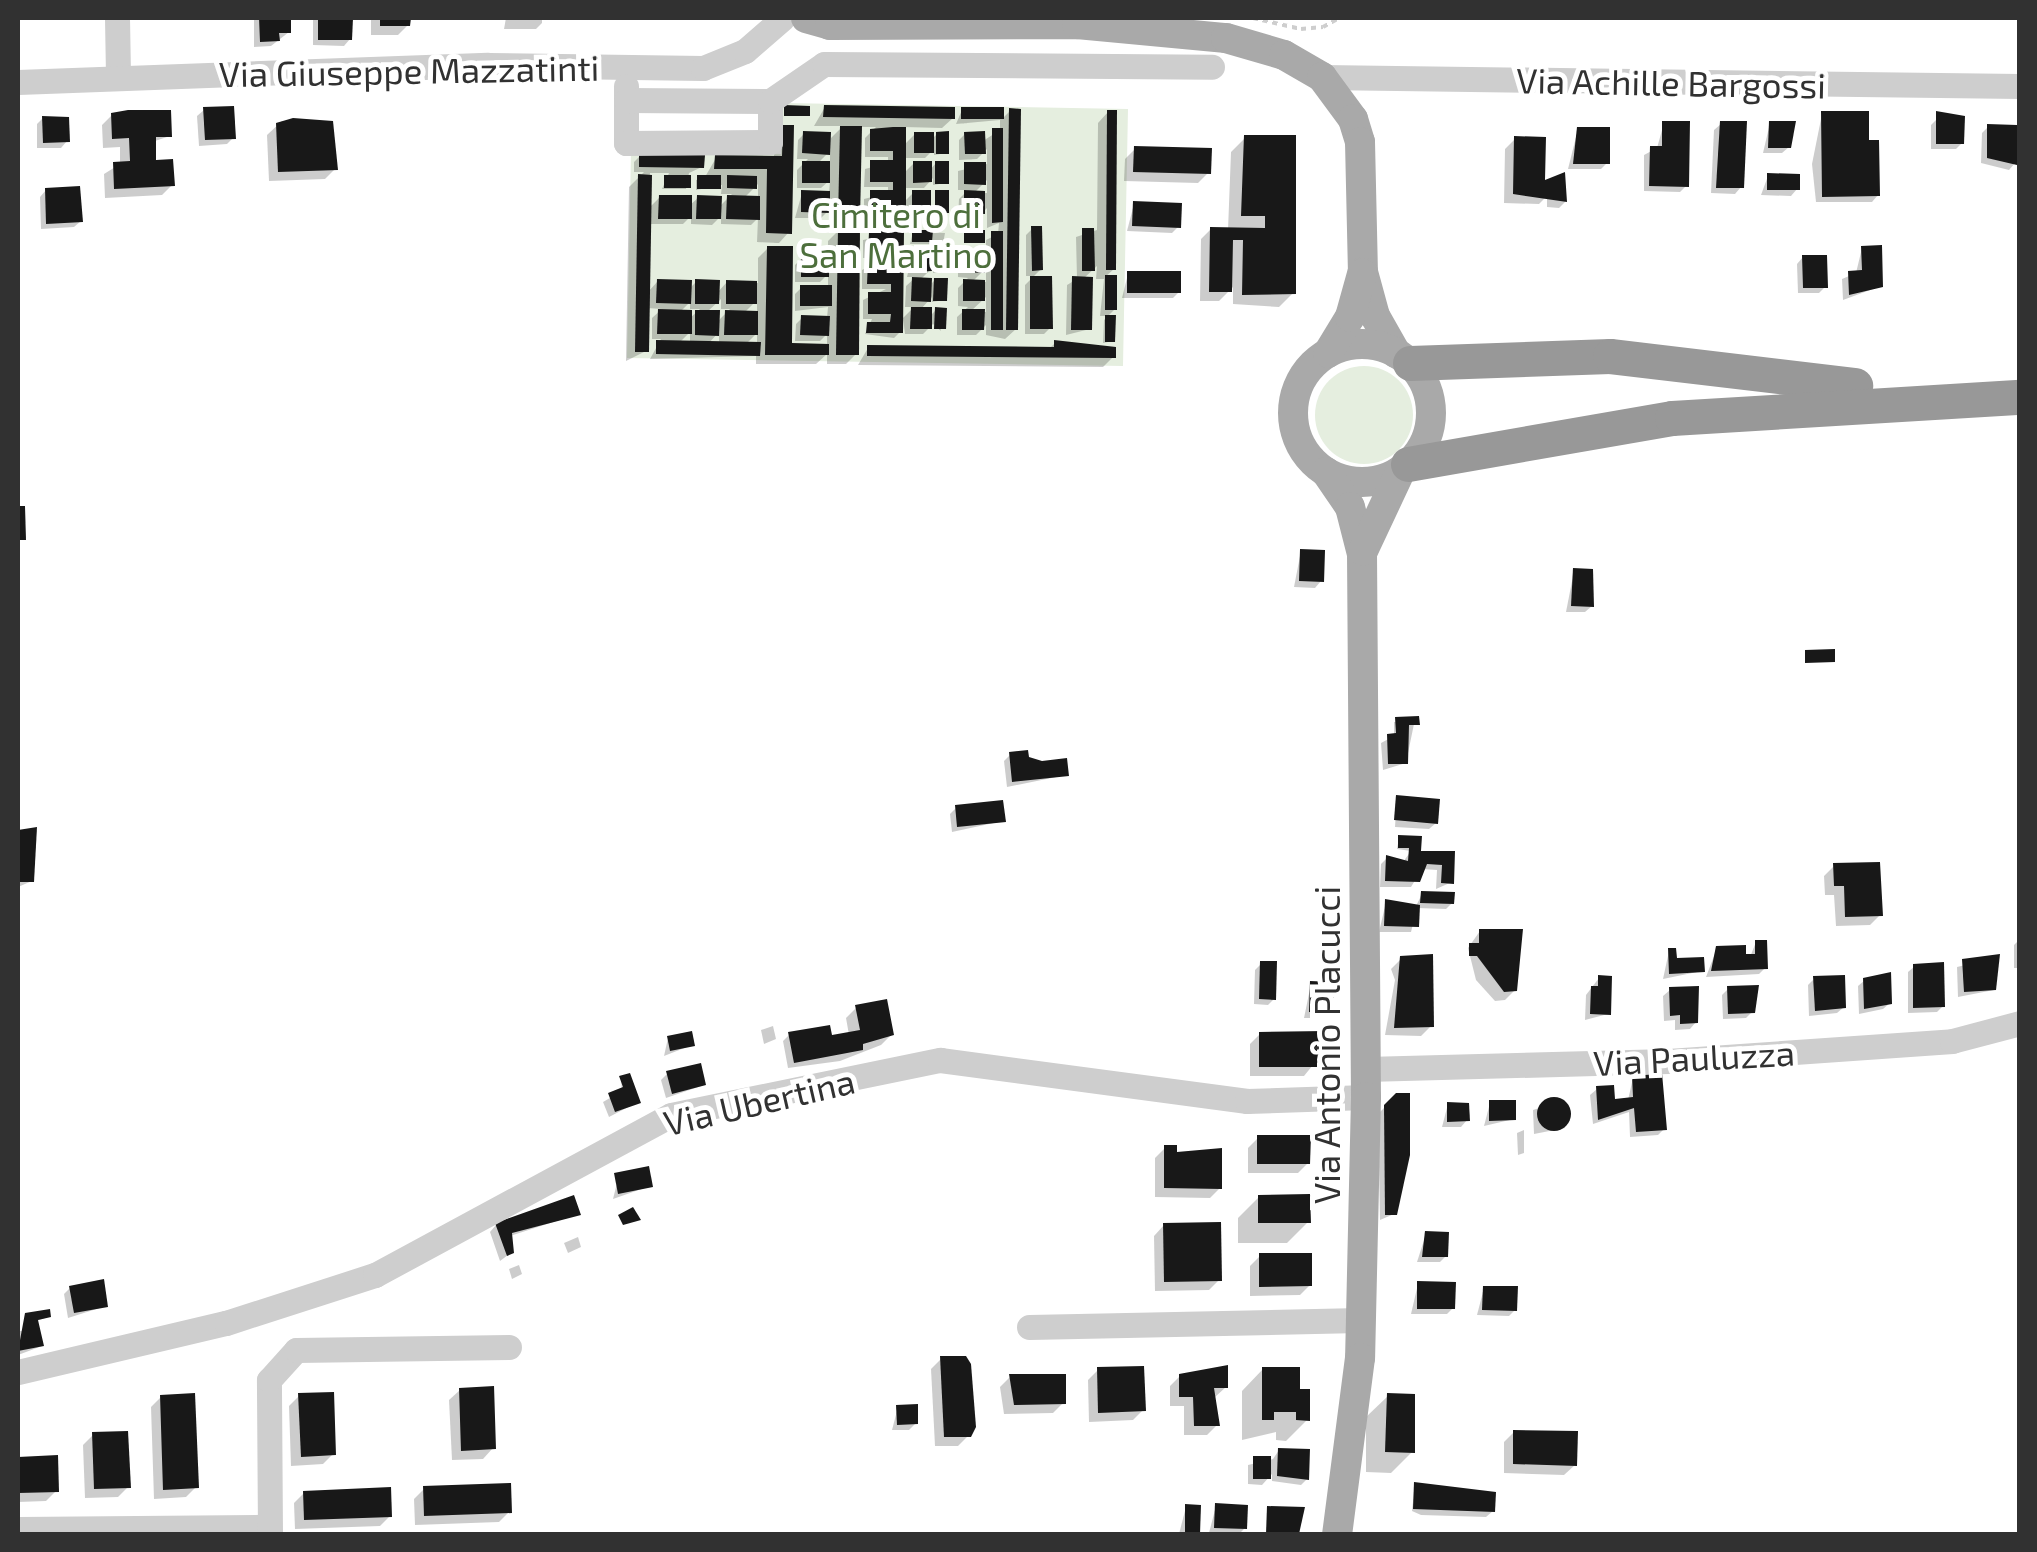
<!DOCTYPE html>
<style>
body{margin:0}
#map{position:relative;width:2037px;height:1552px;overflow:hidden;background:#fff;font-family:"Exo 2",sans-serif}
div>[style]{position:absolute}
[style*='--x']{left:calc(var(--x)*1px);top:calc(var(--y)*1px);width:calc(var(--w)*1px);rotate:calc(var(--a)*1deg)}
.green>*{inset:0;background:#e5eedf}
.round{border-radius:50%}
.shadow>*{inset:0;background:#0003}
.building>*{inset:0;background:#181818}
.path>*{height:4px;margin-top:-2px;transform-origin:0;background:repeating-linear-gradient(90deg,#cecece 0 5px,transparent 0 10px)}
.minor>*{height:25px;margin:-12.5px;padding:0 12.5px;transform-origin:12.5px;border-radius:12.5px;background:#cecece}
.major>*{height:30px;margin:-15px;padding:0 15px;transform-origin:15px;border-radius:15px;background:#a9a9a9}
.major>.ring{margin:-15px;padding:0;box-sizing:content-box;background:none;border:30px solid #a9a9a9;border-radius:50%}
.highway>*{height:35px;margin:-17.5px;padding:0 17.5px;transform-origin:17.5px;border-radius:17.5px;background:#989898}
span{translate:-50% -50%;white-space:nowrap;text-align:center;line-height:1.15;-webkit-text-stroke:10px #fff;paint-order:stroke}
.street-label{font-size:35px;color:#313131}
.park-label{font-size:35px;color:#4d6f3c}
.frame{position:absolute;inset:0;border:20px solid #313131;pointer-events:none}
</style>
<div id="map">
<div class="green">
<i style="clip-path:polygon(783px 103px,1128px 109px,1123px 366px,627px 358px,631px 151px,781px 154px)"></i>
<i class="round" style="left:1315px;top:366px;width:98px;height:98px"></i>
</div>
<div class="shadow">
<i style="clip-path:polygon(254px 18px,288px 18px,289px 32px,271px 46px,254px 47px)"></i>
<i style="clip-path:polygon(313px 18px,350px 18px,350px 39px,344px 46px,313px 45px)"></i>
<i style="clip-path:polygon(371px 18px,408px 18px,408px 25px,398px 35px,371px 35px)"></i>
<i style="clip-path:polygon(506px 18px,542px 18px,542px 23px,536px 29px,504px 29px)"></i>
<i style="clip-path:polygon(evenodd,825px 107px,953px 118px,942px 128px,904px 127px,904px 145px,915px 134px,932px 139px,937px 134px,947px 153px,934px 155px,934px 149px,925px 158px,904px 158px,904px 173px,914px 163px,930px 170px,936px 163px,946px 183px,933px 185px,933px 178px,924px 188px,904px 188px,904px 202px,913px 193px,928px 211px,904px 217px,897px 228px,888px 228px,888px 217px,864px 217px,864px 199px,888px 193px,888px 187px,864px 187px,865px 169px,888px 163px,888px 157px,865px 157px,865px 138px,876px 127px,859px 127px,858px 219px,846px 231px,856px 354px,846px 364px,827px 364px,827px 354px,816px 364px,756px 364px,756px 356px,650px 359px,661px 339px,652px 339px,652px 318px,662px 309px,647px 308px,646px 351px,626px 361px,629px 187px,644px 172px,634px 172px,634px 162px,640px 156px,702px 167px,689px 173px,686px 189px,662px 189px,669px 173px,650px 173px,649px 208px,660px 197px,690px 205px,698px 198px,719px 207px,732px 194px,721px 194px,722px 185px,696px 190px,696px 180px,705px 177px,716px 158px,774px 158px,774px 137px,784px 127px,789px 232px,779px 243px,757px 242px,758px 218px,751px 225px,721px 224px,721px 216px,712px 225px,691px 224px,691px 216px,683px 224px,649px 224px,648px 292px,658px 281px,689px 289px,696px 282px,717px 293px,727px 282px,758px 283px,758px 258px,768px 248px,789px 346px,827px 346px,827px 334px,820px 341px,795px 341px,796px 324px,802px 318px,827px 318px,828px 307px,795px 311px,795px 294px,802px 287px,828px 288px,828px 274px,820px 282px,795px 282px,795px 265px,802px 258px,828px 258px,828px 241px,840px 229px,829px 229px,829px 210px,821px 218px,795px 218px,802px 193px,829px 194px,830px 180px,821px 188px,797px 188px,797px 170px,808px 159px,797px 159px,798px 140px,804px 134px,828px 141px,843px 126px,814px 126px,825px 107px,830px 151px,830px 164px,817px 164px,830px 151px,825px 107px,758px 184px,758px 198px,744px 198px,758px 184px,825px 107px,721px 299px,721px 309px,730px 309px,717px 322px,707px 312px,721px 299px,825px 107px,757px 300px,757px 313px,744px 313px,757px 300px,825px 107px,690px 302px,690px 309px,700px 309px,689px 319px,680px 312px,690px 302px,825px 107px,690px 332px,690px 344px,679px 343px,690px 332px,825px 107px,719px 332px,719px 344px,708px 344px,719px 332px,825px 107px,757px 333px,757px 345px,745px 345px,757px 333px)"></i>
<i style="clip-path:polygon(204px 110px,233px 138px,227px 144px,199px 146px,197px 116px)"></i>
<i style="clip-path:polygon(evenodd,962px 110px,1002px 110px,1002px 119px,1010px 111px,1016px 329px,1005px 339px,986px 335px,986px 325px,976px 335px,957px 335px,957px 317px,968px 307px,958px 306px,958px 288px,968px 278px,958px 277px,958px 258px,986px 252px,986px 240px,998px 234px,999px 223px,987px 228px,987px 208px,976px 219px,958px 219px,959px 199px,968px 190px,958px 190px,958px 171px,987px 164px,987px 149px,977px 159px,959px 160px,959px 140px,965px 134px,983px 141px,1000px 130px,1000px 120px,956px 124px,962px 110px,987px 180px,987px 193px,974px 193px,987px 180px,962px 110px,986px 268px,986px 282px,972px 282px,986px 268px,962px 110px,986px 297px,986px 312px,971px 311px,986px 297px)"></i>
<i style="clip-path:polygon(1108px 112px,1114px 269px,1105px 277px,1115px 309px,1107px 317px,1113px 341px,1103px 343px,1104px 320px,1108px 316px,1100px 316px,1104px 279px,1096px 279px,1097px 266px,1083px 279px,1090px 329px,1066px 335px,1067px 285px,1077px 279px,1076px 237px,1097px 230px,1098px 123px)"></i>
<i style="clip-path:polygon(1822px 114px,1867px 142px,1878px 195px,1872px 202px,1816px 202px,1812px 164px)"></i>
<i style="clip-path:polygon(112px 115px,170px 136px,149px 143px,150px 163px,172px 185px,162px 195px,105px 198px,104px 174px,120px 164px,120px 147px,103px 148px,102px 125px)"></i>
<i style="clip-path:polygon(43px 118px,67px 141px,61px 148px,37px 148px,37px 124px)"></i>
<i style="clip-path:polygon(1938px 118px,1962px 143px,1956px 149px,1931px 149px,1931px 125px)"></i>
<i style="clip-path:polygon(282px 121px,331px 122px,335px 169px,325px 179px,269px 181px,267px 135px)"></i>
<i style="clip-path:polygon(1664px 123px,1686px 186px,1680px 192px,1644px 191px,1644px 155px,1657px 148px)"></i>
<i style="clip-path:polygon(1770px 123px,1789px 147px,1782px 153px,1763px 153px)"></i>
<i style="clip-path:polygon(1721px 124px,1741px 187px,1735px 194px,1711px 193px,1714px 130px)"></i>
<i style="clip-path:polygon(1988px 127px,2015px 163px,2009px 170px,1981px 163px,1982px 133px)"></i>
<i style="clip-path:polygon(1578px 129px,1607px 163px,1601px 169px,1568px 169px)"></i>
<i style="clip-path:polygon(1245px 138px,1293px 293px,1279px 307px,1233px 304px,1233px 287px,1219px 301px,1200px 301px,1201px 239px,1211px 229px,1228px 230px,1231px 152px)"></i>
<i style="clip-path:polygon(1515px 139px,1542px 186px,1562px 175px,1565px 202px,1559px 208px,1547px 207px,1547px 196px,1539px 204px,1504px 203px,1505px 149px)"></i>
<i style="clip-path:polygon(1135px 149px,1208px 173px,1198px 183px,1124px 181px,1125px 159px)"></i>
<i style="clip-path:polygon(1768px 176px,1797px 189px,1791px 196px,1761px 195px)"></i>
<i style="clip-path:polygon(46px 190px,81px 221px,74px 227px,41px 229px,40px 197px)"></i>
<i style="clip-path:polygon(1134px 204px,1178px 227px,1172px 233px,1127px 231px)"></i>
<i style="clip-path:polygon(1032px 229px,1041px 269px,1031px 279px,1050px 328px,1044px 334px,1025px 334px,1025px 285px,1034px 276px,1026px 276px,1026px 235px)"></i>
<i style="clip-path:polygon(902px 232px,900px 332px,894px 338px,865px 334px,872px 319px,863px 319px,863px 300px,886px 289px,862px 289px,862px 270px,886px 258px,863px 258px,863px 240px)"></i>
<i style="clip-path:polygon(945px 233px,943px 244px,910px 244px,913px 232px)"></i>
<i style="clip-path:polygon(1862px 248px,1881px 286px,1843px 300px,1842px 279px,1856px 273px)"></i>
<i style="clip-path:polygon(913px 251px,930px 257px,936px 251px,946px 270px,933px 273px,933px 267px,920px 280px,929px 286px,935px 280px,944px 300px,932px 302px,932px 297px,920px 310px,930px 316px,936px 310px,941px 331px,933px 324px,923px 334px,905px 334px,903px 318px,914px 307px,905px 307px,906px 286px,916px 277px,907px 277px)"></i>
<i style="clip-path:polygon(1803px 257px,1825px 287px,1819px 293px,1798px 293px,1797px 264px)"></i>
<i style="clip-path:polygon(1128px 274px,1179px 292px,1173px 298px,1122px 298px)"></i>
<i style="clip-path:polygon(1055px 343px,1113px 357px,1103px 367px,858px 365px,868px 348px,1049px 349px)"></i>
<i style="clip-path:polygon(1301px 551px,1321px 581px,1315px 588px,1294px 587px)"></i>
<i style="clip-path:polygon(1574px 571px,1592px 606px,1585px 612px,1566px 612px)"></i>
<i style="clip-path:polygon(1415px 719px,1406px 763px,1383px 770px,1381px 743px,1394px 736px,1394px 722px)"></i>
<i style="clip-path:polygon(1010px 755px,1026px 760px,1066px 775px,1007px 787px,1004px 761px)"></i>
<i style="clip-path:polygon(1397px 797px,1436px 823px,1429px 829px,1395px 827px)"></i>
<i style="clip-path:polygon(956px 808px,1003px 821px,952px 832px,950px 814px)"></i>
<i style="clip-path:polygon(35px 830px,32px 881px,18px 887px,18px 832px)"></i>
<i style="clip-path:polygon(1399px 838px,1415px 853px,1452px 854px,1452px 882px,1436px 889px,1437px 870px,1422px 869px,1411px 887px,1380px 887px,1381px 864px,1387px 858px,1403px 862px,1411px 851px,1397px 849px)"></i>
<i style="clip-path:polygon(1834px 866px,1880px 915px,1870px 925px,1836px 926px,1834px 895px,1825px 895px,1824px 876px)"></i>
<i style="clip-path:polygon(1422px 894px,1452px 903px,1446px 909px,1417px 908px,1411px 932px,1379px 932px,1386px 902px,1415px 908px)"></i>
<i style="clip-path:polygon(1480px 931px,1515px 990px,1505px 1000px,1495px 1001px,1476px 980px,1468px 948px)"></i>
<i style="clip-path:polygon(2020px 939px,2020px 968px,2014px 968px,2014px 945px)"></i>
<i style="clip-path:polygon(1756px 942px,1765px 968px,1759px 974px,1706px 977px,1717px 948px,1750px 957px)"></i>
<i style="clip-path:polygon(1669px 951px,1674px 961px,1702px 971px,1663px 979px)"></i>
<i style="clip-path:polygon(1998px 957px,1994px 990px,1958px 997px,1957px 967px)"></i>
<i style="clip-path:polygon(1401px 959px,1431px 1026px,1421px 1036px,1385px 1035px,1395px 980px,1391px 969px)"></i>
<i style="clip-path:polygon(1261px 964px,1274px 999px,1268px 1005px,1254px 1004px,1255px 970px)"></i>
<i style="clip-path:polygon(1915px 966px,1943px 1006px,1937px 1012px,1908px 1013px,1908px 972px)"></i>
<i style="clip-path:polygon(1599px 978px,1608px 1014px,1585px 1020px,1586px 995px)"></i>
<i style="clip-path:polygon(1814px 979px,1844px 1007px,1837px 1013px,1809px 1016px,1808px 985px)"></i>
<i style="clip-path:polygon(1865px 980px,1890px 1003px,1883px 1009px,1859px 1014px,1858px 986px)"></i>
<i style="clip-path:polygon(1311px 984px,1331px 1012px,1325px 1018px,1304px 1018px)"></i>
<i style="clip-path:polygon(1728px 989px,1752px 1012px,1746px 1018px,1723px 1019px,1722px 995px)"></i>
<i style="clip-path:polygon(1670px 990px,1696px 1022px,1690px 1029px,1675px 1030px,1675px 1020px,1664px 1021px,1663px 996px)"></i>
<i style="clip-path:polygon(856px 1008px,891px 1035px,881px 1045px,840px 1061px,788px 1068px,783px 1041px,789px 1035px,849px 1035px,846px 1018px)"></i>
<i style="clip-path:polygon(773px 1026px,776px 1039px,764px 1044px,761px 1030px)"></i>
<i style="clip-path:polygon(1260px 1034px,1323px 1034px,1326px 1049px,1304px 1076px,1250px 1076px,1250px 1044px)"></i>
<i style="clip-path:polygon(668px 1038px,692px 1045px,664px 1056px)"></i>
<i style="clip-path:polygon(667px 1074px,704px 1085px,666px 1098px,661px 1080px)"></i>
<i style="clip-path:polygon(1633px 1078px,1664px 1129px,1658px 1135px,1630px 1137px,1629px 1112px,1593px 1124px,1590px 1095px,1597px 1089px,1613px 1101px,1628px 1100px)"></i>
<i style="clip-path:polygon(621px 1079px,638px 1102px,609px 1117px,603px 1102px,622px 1091px)"></i>
<i style="clip-path:polygon(1397px 1095px,1394px 1214px,1380px 1220px,1378px 1114px)"></i>
<i style="clip-path:polygon(1565px 1100px,1565px 1128px,1534px 1134px,1533px 1110px)"></i>
<i style="clip-path:polygon(1490px 1103px,1514px 1119px,1484px 1126px)"></i>
<i style="clip-path:polygon(1448px 1104px,1467px 1120px,1461px 1127px,1442px 1127px)"></i>
<i style="clip-path:polygon(1524px 1130px,1524px 1153px,1518px 1155px,1517px 1133px)"></i>
<i style="clip-path:polygon(1258px 1138px,1308px 1163px,1298px 1173px,1248px 1173px,1248px 1148px)"></i>
<i style="clip-path:polygon(1165px 1148px,1174px 1154px,1220px 1188px,1210px 1198px,1155px 1197px,1155px 1158px)"></i>
<i style="clip-path:polygon(619px 1175px,650px 1186px,613px 1199px)"></i>
<i style="clip-path:polygon(1259px 1197px,1308px 1222px,1287px 1243px,1238px 1243px,1238px 1218px)"></i>
<i style="clip-path:polygon(578px 1214px,510px 1236px,512px 1252px,500px 1261px,490px 1232px,496px 1225px)"></i>
<i style="clip-path:polygon(1164px 1225px,1219px 1280px,1209px 1290px,1155px 1291px,1154px 1236px)"></i>
<i style="clip-path:polygon(1426px 1234px,1446px 1256px,1440px 1262px,1417px 1262px)"></i>
<i style="clip-path:polygon(578px 1237px,581px 1247px,568px 1253px,564px 1243px)"></i>
<i style="clip-path:polygon(1260px 1256px,1310px 1285px,1300px 1295px,1250px 1296px,1250px 1266px)"></i>
<i style="clip-path:polygon(519px 1265px,522px 1274px,512px 1279px,509px 1269px)"></i>
<i style="clip-path:polygon(1418px 1284px,1453px 1308px,1447px 1314px,1411px 1314px)"></i>
<i style="clip-path:polygon(70px 1288px,106px 1306px,68px 1318px,64px 1294px)"></i>
<i style="clip-path:polygon(1484px 1288px,1515px 1310px,1509px 1316px,1477px 1315px)"></i>
<i style="clip-path:polygon(26px 1316px,48px 1317px,36px 1321px,42px 1346px,18px 1355px,18px 1331px,28px 1331px)"></i>
<i style="clip-path:polygon(941px 1359px,969px 1435px,958px 1446px,935px 1446px,931px 1369px)"></i>
<i style="clip-path:polygon(1263px 1369px,1297px 1391px,1307px 1420px,1286px 1441px,1276px 1440px,1276px 1432px,1242px 1440px,1242px 1391px)"></i>
<i style="clip-path:polygon(1098px 1370px,1143px 1410px,1133px 1420px,1089px 1422px,1088px 1380px)"></i>
<i style="clip-path:polygon(1180px 1376px,1226px 1387px,1215px 1397px,1217px 1425px,1207px 1435px,1184px 1435px,1184px 1406px,1170px 1406px,1170px 1386px)"></i>
<i style="clip-path:polygon(1010px 1377px,1063px 1403px,1053px 1413px,1004px 1414px,1000px 1387px)"></i>
<i style="clip-path:polygon(460px 1390px,493px 1448px,483px 1459px,452px 1460px,449px 1400px)"></i>
<i style="clip-path:polygon(299px 1396px,333px 1454px,323px 1464px,291px 1466px,289px 1406px)"></i>
<i style="clip-path:polygon(1388px 1396px,1412px 1452px,1391px 1473px,1366px 1472px,1366px 1417px)"></i>
<i style="clip-path:polygon(161px 1397px,196px 1487px,186px 1497px,154px 1499px,151px 1407px)"></i>
<i style="clip-path:polygon(898px 1407px,916px 1423px,909px 1430px,892px 1430px)"></i>
<i style="clip-path:polygon(1514px 1432px,1575px 1465px,1564px 1475px,1504px 1473px,1504px 1442px)"></i>
<i style="clip-path:polygon(93px 1435px,128px 1487px,118px 1497px,85px 1498px,83px 1445px)"></i>
<i style="clip-path:polygon(1279px 1450px,1307px 1479px,1301px 1485px,1272px 1481px,1272px 1474px,1262px 1485px,1248px 1484px,1248px 1465px,1273px 1459px)"></i>
<i style="clip-path:polygon(55px 1458px,56px 1491px,46px 1501px,18px 1502px,18px 1459px)"></i>
<i style="clip-path:polygon(1415px 1484px,1493px 1511px,1486px 1517px,1421px 1515px,1412px 1511px)"></i>
<i style="clip-path:polygon(424px 1489px,509px 1512px,499px 1522px,415px 1525px,414px 1499px)"></i>
<i style="clip-path:polygon(304px 1493px,390px 1516px,380px 1526px,295px 1529px,294px 1503px)"></i>
<i style="clip-path:polygon(1216px 1506px,1245px 1528px,1239px 1534px,1209px 1533px)"></i>
<i style="clip-path:polygon(1186px 1507px,1198px 1507px,1198px 1534px,1179px 1534px)"></i>
</div>
<div class="building">
<i style="clip-path:polygon(259px 18px,291px 18px,291px 33px,279px 33px,280px 41px,260px 42px)"></i>
<i style="clip-path:polygon(318px 18px,353px 18px,352px 40px,318px 40px)"></i>
<i style="clip-path:polygon(380px 18px,411px 18px,410px 26px,380px 26px)"></i>
<i style="clip-path:polygon(784px 105px,810px 106px,810px 116px,784px 116px)"></i>
<i style="clip-path:polygon(824px 105px,955px 107px,955px 119px,823px 117px)"></i>
<i style="clip-path:polygon(234px 106px,236px 139px,205px 140px,203px 107px)"></i>
<i style="clip-path:polygon(961px 107px,1004px 107px,1004px 119px,961px 119px)"></i>
<i style="clip-path:polygon(1009px 108px,1021px 109px,1018px 330px,1006px 330px)"></i>
<i style="clip-path:polygon(128px 110px,171px 110px,172px 137px,156px 137px,156px 160px,173px 159px,175px 186px,114px 189px,113px 162px,130px 161px,129px 138px,112px 139px,111px 113px)"></i>
<i style="clip-path:polygon(1107px 110px,1117px 110px,1116px 270px,1106px 270px)"></i>
<i style="clip-path:polygon(1821px 111px,1869px 111px,1869px 140px,1879px 140px,1880px 196px,1822px 197px)"></i>
<i style="clip-path:polygon(1936px 111px,1965px 116px,1964px 144px,1936px 144px)"></i>
<i style="clip-path:polygon(42px 116px,69px 117px,70px 142px,43px 143px)"></i>
<i style="clip-path:polygon(293px 118px,333px 121px,338px 170px,278px 172px,276px 123px)"></i>
<i style="clip-path:polygon(1662px 121px,1690px 121px,1689px 187px,1649px 186px,1650px 146px,1662px 146px)"></i>
<i style="clip-path:polygon(1720px 121px,1747px 121px,1744px 188px,1716px 188px)"></i>
<i style="clip-path:polygon(1769px 121px,1796px 121px,1791px 148px,1768px 148px)"></i>
<i style="clip-path:polygon(1987px 124px,2017px 125px,2017px 165px,1987px 158px)"></i>
<i style="clip-path:polygon(783px 125px,794px 125px,792px 234px,766px 233px,767px 169px,714px 169px,715px 155px,782px 156px)"></i>
<i style="clip-path:polygon(840px 126px,862px 126px,860px 220px,838px 220px)"></i>
<i style="clip-path:polygon(893px 127px,906px 127px,906px 223px,893px 222px,893px 212px,870px 212px,870px 190px,893px 190px,893px 182px,870px 182px,870px 160px,893px 160px,893px 151px,870px 151px,870px 129px)"></i>
<i style="clip-path:polygon(1577px 127px,1610px 127px,1610px 164px,1573px 164px)"></i>
<i style="clip-path:polygon(992px 128px,1003px 128px,1003px 222px,992px 223px)"></i>
<i style="clip-path:polygon(803px 131px,831px 132px,830px 155px,802px 153px)"></i>
<i style="clip-path:polygon(949px 131px,949px 154px,936px 154px,936px 132px)"></i>
<i style="clip-path:polygon(985px 131px,986px 154px,965px 154px,964px 132px)"></i>
<i style="clip-path:polygon(914px 132px,934px 132px,934px 153px,914px 153px)"></i>
<i style="clip-path:polygon(1244px 135px,1296px 135px,1296px 294px,1242px 295px,1243px 240px,1233px 240px,1232px 292px,1209px 292px,1210px 227px,1265px 228px,1265px 216px,1241px 216px)"></i>
<i style="clip-path:polygon(1514px 136px,1546px 137px,1545px 180px,1565px 172px,1567px 202px,1513px 194px)"></i>
<i style="clip-path:polygon(1134px 146px,1212px 148px,1211px 174px,1133px 172px)"></i>
<i style="clip-path:polygon(639px 153px,705px 155px,704px 168px,639px 167px)"></i>
<i style="clip-path:polygon(802px 161px,830px 161px,830px 183px,802px 183px)"></i>
<i style="clip-path:polygon(913px 161px,932px 161px,932px 182px,913px 183px)"></i>
<i style="clip-path:polygon(935px 161px,949px 161px,949px 184px,935px 184px)"></i>
<i style="clip-path:polygon(964px 162px,986px 162px,986px 185px,964px 184px)"></i>
<i style="clip-path:polygon(1767px 173px,1800px 174px,1800px 190px,1767px 190px)"></i>
<i style="clip-path:polygon(638px 174px,652px 175px,649px 352px,635px 352px)"></i>
<i style="clip-path:polygon(664px 175px,691px 175px,691px 188px,664px 188px)"></i>
<i style="clip-path:polygon(697px 175px,721px 175px,721px 189px,697px 189px)"></i>
<i style="clip-path:polygon(727px 175px,757px 176px,757px 189px,727px 188px)"></i>
<i style="clip-path:polygon(80px 186px,83px 222px,46px 224px,45px 188px)"></i>
<i style="clip-path:polygon(801px 190px,830px 191px,830px 213px,801px 212px)"></i>
<i style="clip-path:polygon(912px 190px,931px 190px,931px 212px,912px 212px)"></i>
<i style="clip-path:polygon(935px 190px,949px 190px,949px 213px,935px 213px)"></i>
<i style="clip-path:polygon(964px 190px,985px 191px,985px 214px,964px 213px)"></i>
<i style="clip-path:polygon(659px 195px,692px 195px,692px 219px,658px 219px)"></i>
<i style="clip-path:polygon(697px 195px,722px 196px,721px 219px,696px 219px)"></i>
<i style="clip-path:polygon(727px 195px,760px 196px,760px 220px,726px 219px)"></i>
<i style="clip-path:polygon(1133px 201px,1182px 203px,1181px 228px,1132px 226px)"></i>
<i style="clip-path:polygon(1031px 226px,1042px 226px,1043px 270px,1032px 271px)"></i>
<i style="clip-path:polygon(1082px 228px,1094px 228px,1095px 271px,1082px 271px)"></i>
<i style="clip-path:polygon(838px 229px,860px 229px,859px 355px,836px 355px)"></i>
<i style="clip-path:polygon(904px 230px,903px 333px,866px 333px,867px 322px,890px 322px,891px 314px,868px 314px,868px 292px,891px 292px,891px 284px,867px 284px,868px 261px,891px 261px,891px 253px,868px 253px,869px 232px)"></i>
<i style="clip-path:polygon(912px 230px,933px 230px,932px 242px,912px 242px)"></i>
<i style="clip-path:polygon(964px 230px,985px 230px,985px 243px,964px 243px)"></i>
<i style="clip-path:polygon(991px 231px,1003px 231px,1003px 330px,991px 330px)"></i>
<i style="clip-path:polygon(1882px 245px,1883px 287px,1849px 295px,1848px 271px,1862px 270px,1861px 246px)"></i>
<i style="clip-path:polygon(767px 246px,793px 246px,792px 343px,829px 344px,829px 355px,765px 355px)"></i>
<i style="clip-path:polygon(912px 248px,932px 248px,932px 271px,912px 272px)"></i>
<i style="clip-path:polygon(935px 248px,948px 248px,948px 271px,935px 271px)"></i>
<i style="clip-path:polygon(964px 250px,986px 250px,985px 273px,963px 272px)"></i>
<i style="clip-path:polygon(1802px 255px,1827px 255px,1828px 288px,1803px 288px)"></i>
<i style="clip-path:polygon(801px 256px,829px 256px,829px 277px,801px 277px)"></i>
<i style="clip-path:polygon(1127px 271px,1181px 271px,1181px 293px,1127px 293px)"></i>
<i style="clip-path:polygon(1105px 275px,1117px 275px,1117px 310px,1105px 310px)"></i>
<i style="clip-path:polygon(1030px 276px,1052px 276px,1053px 329px,1030px 329px)"></i>
<i style="clip-path:polygon(1072px 276px,1093px 277px,1092px 330px,1071px 330px)"></i>
<i style="clip-path:polygon(912px 277px,932px 278px,931px 302px,911px 301px)"></i>
<i style="clip-path:polygon(934px 278px,948px 278px,947px 301px,933px 301px)"></i>
<i style="clip-path:polygon(657px 279px,692px 280px,691px 304px,656px 303px)"></i>
<i style="clip-path:polygon(695px 279px,720px 280px,719px 304px,695px 304px)"></i>
<i style="clip-path:polygon(963px 279px,985px 280px,985px 301px,963px 301px)"></i>
<i style="clip-path:polygon(726px 280px,757px 281px,757px 304px,726px 304px)"></i>
<i style="clip-path:polygon(800px 285px,832px 285px,832px 306px,800px 306px)"></i>
<i style="clip-path:polygon(911px 307px,932px 307px,932px 329px,910px 329px)"></i>
<i style="clip-path:polygon(935px 307px,947px 308px,946px 329px,934px 329px)"></i>
<i style="clip-path:polygon(658px 309px,692px 310px,692px 334px,657px 334px)"></i>
<i style="clip-path:polygon(962px 309px,985px 309px,984px 330px,962px 330px)"></i>
<i style="clip-path:polygon(695px 310px,720px 310px,719px 336px,695px 335px)"></i>
<i style="clip-path:polygon(725px 310px,758px 311px,758px 335px,724px 335px)"></i>
<i style="clip-path:polygon(801px 315px,830px 316px,829px 336px,800px 335px)"></i>
<i style="clip-path:polygon(1105px 315px,1116px 315px,1115px 342px,1105px 342px)"></i>
<i style="clip-path:polygon(656px 340px,761px 342px,760px 356px,656px 354px)"></i>
<i style="clip-path:polygon(1054px 340px,1116px 347px,1116px 358px,867px 356px,867px 345px,1054px 347px)"></i>
<i style="clip-path:polygon(18px 506px,25px 506px,26px 540px,18px 540px)"></i>
<i style="clip-path:polygon(1300px 549px,1325px 550px,1324px 582px,1299px 581px)"></i>
<i style="clip-path:polygon(1573px 568px,1593px 569px,1594px 607px,1571px 606px)"></i>
<i style="clip-path:polygon(1835px 649px,1835px 662px,1805px 663px,1805px 650px)"></i>
<i style="clip-path:polygon(1419px 716px,1420px 725px,1409px 725px,1408px 764px,1388px 764px,1387px 734px,1396px 733px,1395px 717px)"></i>
<i style="clip-path:polygon(1028px 750px,1029px 757px,1042px 761px,1067px 758px,1069px 776px,1012px 782px,1009px 752px)"></i>
<i style="clip-path:polygon(1396px 795px,1440px 799px,1438px 824px,1394px 820px)"></i>
<i style="clip-path:polygon(1003px 800px,1006px 822px,957px 827px,955px 805px)"></i>
<i style="clip-path:polygon(37px 827px,34px 882px,18px 882px,18px 830px)"></i>
<i style="clip-path:polygon(1398px 835px,1422px 836px,1421px 851px,1455px 851px,1454px 884px,1441px 883px,1442px 865px,1427px 864px,1420px 882px,1385px 881px,1386px 855px,1408px 861px,1409px 848px,1398px 848px)"></i>
<i style="clip-path:polygon(1880px 862px,1883px 916px,1845px 917px,1844px 886px,1834px 886px,1833px 863px)"></i>
<i style="clip-path:polygon(1421px 891px,1455px 892px,1454px 904px,1420px 903px)"></i>
<i style="clip-path:polygon(1385px 899px,1420px 905px,1419px 927px,1384px 926px)"></i>
<i style="clip-path:polygon(1479px 929px,1523px 929px,1517px 991px,1504px 992px,1477px 956px,1469px 956px,1469px 943px,1479px 943px)"></i>
<i style="clip-path:polygon(1755px 940px,1767px 940px,1768px 969px,1711px 971px,1716px 946px,1746px 945px,1746px 954px,1755px 954px)"></i>
<i style="clip-path:polygon(1668px 948px,1676px 948px,1677px 958px,1704px 957px,1705px 972px,1669px 974px)"></i>
<i style="clip-path:polygon(1433px 954px,1434px 1027px,1394px 1028px,1400px 956px)"></i>
<i style="clip-path:polygon(2000px 954px,1996px 990px,1964px 992px,1962px 959px)"></i>
<i style="clip-path:polygon(1260px 961px,1277px 961px,1276px 1000px,1259px 999px)"></i>
<i style="clip-path:polygon(1944px 962px,1945px 1007px,1913px 1008px,1913px 964px)"></i>
<i style="clip-path:polygon(1891px 972px,1892px 1004px,1864px 1009px,1863px 978px)"></i>
<i style="clip-path:polygon(1598px 975px,1612px 976px,1611px 1015px,1590px 1014px,1591px 986px,1598px 986px)"></i>
<i style="clip-path:polygon(1845px 975px,1846px 1008px,1815px 1011px,1813px 976px)"></i>
<i style="clip-path:polygon(1310px 981px,1334px 982px,1334px 1013px,1309px 1012px)"></i>
<i style="clip-path:polygon(1759px 985px,1755px 1013px,1728px 1014px,1727px 986px)"></i>
<i style="clip-path:polygon(1699px 986px,1698px 1023px,1680px 1024px,1680px 1015px,1670px 1016px,1669px 987px)"></i>
<i style="clip-path:polygon(887px 999px,894px 1035px,863px 1044px,863px 1050px,794px 1063px,788px 1032px,830px 1025px,832px 1035px,860px 1030px,855px 1005px)"></i>
<i style="clip-path:polygon(692px 1031px,695px 1046px,670px 1051px,667px 1036px)"></i>
<i style="clip-path:polygon(1325px 1031px,1325px 1067px,1259px 1067px,1259px 1032px)"></i>
<i style="clip-path:polygon(701px 1063px,706px 1085px,672px 1094px,666px 1071px)"></i>
<i style="clip-path:polygon(630px 1073px,641px 1103px,615px 1112px,608px 1093px,623px 1087px,619px 1076px)"></i>
<i style="clip-path:polygon(1662px 1073px,1667px 1130px,1636px 1132px,1634px 1108px,1598px 1120px,1596px 1086px,1614px 1085px,1615px 1099px,1633px 1097px,1632px 1076px)"></i>
<i style="clip-path:polygon(1396px 1093px,1410px 1093px,1410px 1155px,1397px 1215px,1385px 1215px,1384px 1105px)"></i>
<i class="round" style="left:1537px;top:1097px;width:34px;height:34px"></i>
<i style="clip-path:polygon(1489px 1100px,1516px 1100px,1516px 1120px,1489px 1121px)"></i>
<i style="clip-path:polygon(1447px 1102px,1469px 1103px,1470px 1121px,1447px 1122px)"></i>
<i style="clip-path:polygon(1257px 1135px,1311px 1135px,1310px 1164px,1257px 1164px)"></i>
<i style="clip-path:polygon(1164px 1145px,1177px 1145px,1177px 1152px,1222px 1148px,1222px 1189px,1164px 1188px)"></i>
<i style="clip-path:polygon(649px 1166px,653px 1187px,618px 1194px,614px 1173px)"></i>
<i style="clip-path:polygon(1310px 1194px,1311px 1223px,1258px 1223px,1258px 1195px)"></i>
<i style="clip-path:polygon(574px 1195px,581px 1215px,512px 1233px,514px 1253px,507px 1256px,495px 1223px)"></i>
<i style="clip-path:polygon(633px 1207px,641px 1220px,623px 1225px,618px 1215px)"></i>
<i style="clip-path:polygon(1221px 1222px,1222px 1281px,1164px 1282px,1163px 1223px)"></i>
<i style="clip-path:polygon(1425px 1231px,1449px 1232px,1448px 1257px,1422px 1257px)"></i>
<i style="clip-path:polygon(1259px 1253px,1312px 1253px,1312px 1286px,1259px 1287px)"></i>
<i style="clip-path:polygon(104px 1279px,108px 1307px,74px 1313px,69px 1286px)"></i>
<i style="clip-path:polygon(1417px 1281px,1456px 1282px,1455px 1309px,1417px 1309px)"></i>
<i style="clip-path:polygon(1483px 1286px,1518px 1286px,1517px 1311px,1482px 1310px)"></i>
<i style="clip-path:polygon(50px 1309px,51px 1317px,38px 1320px,44px 1346px,18px 1351px,25px 1313px)"></i>
<i style="clip-path:polygon(940px 1356px,966px 1356px,971px 1364px,976px 1427px,971px 1437px,944px 1437px)"></i>
<i style="clip-path:polygon(1228px 1365px,1228px 1388px,1214px 1388px,1220px 1426px,1194px 1426px,1193px 1397px,1179px 1397px,1179px 1374px)"></i>
<i style="clip-path:polygon(1144px 1366px,1146px 1411px,1098px 1413px,1097px 1367px)"></i>
<i style="clip-path:polygon(1262px 1367px,1300px 1367px,1300px 1389px,1310px 1389px,1310px 1421px,1296px 1420px,1296px 1412px,1274px 1412px,1274px 1420px,1262px 1420px)"></i>
<i style="clip-path:polygon(1009px 1374px,1066px 1374px,1066px 1404px,1014px 1405px)"></i>
<i style="clip-path:polygon(494px 1386px,496px 1449px,461px 1451px,459px 1388px)"></i>
<i style="clip-path:polygon(334px 1392px,336px 1455px,301px 1457px,298px 1393px)"></i>
<i style="clip-path:polygon(195px 1393px,199px 1488px,163px 1490px,160px 1395px)"></i>
<i style="clip-path:polygon(1387px 1393px,1415px 1394px,1415px 1453px,1385px 1452px)"></i>
<i style="clip-path:polygon(918px 1404px,918px 1424px,897px 1425px,896px 1405px)"></i>
<i style="clip-path:polygon(1513px 1430px,1578px 1431px,1577px 1466px,1513px 1464px)"></i>
<i style="clip-path:polygon(128px 1431px,131px 1488px,94px 1489px,92px 1432px)"></i>
<i style="clip-path:polygon(1278px 1448px,1310px 1449px,1309px 1480px,1277px 1476px)"></i>
<i style="clip-path:polygon(58px 1455px,59px 1492px,18px 1493px,18px 1457px)"></i>
<i style="clip-path:polygon(1253px 1456px,1271px 1456px,1271px 1479px,1253px 1479px)"></i>
<i style="clip-path:polygon(1414px 1482px,1496px 1492px,1495px 1512px,1413px 1509px)"></i>
<i style="clip-path:polygon(511px 1483px,512px 1513px,424px 1516px,423px 1486px)"></i>
<i style="clip-path:polygon(391px 1487px,392px 1517px,304px 1520px,303px 1491px)"></i>
<i style="clip-path:polygon(1215px 1503px,1248px 1505px,1247px 1529px,1214px 1528px)"></i>
<i style="clip-path:polygon(1185px 1504px,1201px 1505px,1200px 1534px,1185px 1534px)"></i>
<i style="clip-path:polygon(1267px 1506px,1305px 1507px,1299px 1534px,1266px 1534px)"></i>
</div>
<div class="path">
<i style="--x:1253;--y:18;--w:49;--a:12.9"></i>
<i style="--x:1301;--y:29;--w:22;--a:-5"></i>
<i style="--x:1323;--y:27;--w:18;--a:-29"></i>
</div>
<div class="minor">
<i style="--x:117;--y:18;--w:59;--a:89"></i>
<i style="--x:1322;--y:77;--w:698;--a:0.74"></i>
<i style="--x:18;--y:82;--w:470;--a:-2.1"></i>
<i style="--x:488;--y:65;--w:215;--a:0.8"></i>
<i style="--x:703;--y:68;--w:45;--a:-22"></i>
<i style="--x:745;--y:51;--w:50;--a:-41"></i>
<i style="--x:626;--y:86;--w:57;--a:90"></i>
<i style="--x:626;--y:143;--w:144;--a:-0.4"></i>
<i style="--x:770;--y:142;--w:41;--a:-90"></i>
<i style="--x:626;--y:100;--w:144;--a:0.4"></i>
<i style="--x:770;--y:101;--w:65;--a:-34.4"></i>
<i style="--x:824;--y:64;--w:388;--a:0.4"></i>
<i style="--x:1366;--y:1069;--w:302;--a:-1.5"></i>
<i style="--x:1668;--y:1061;--w:285;--a:-4"></i>
<i style="--x:1952;--y:1041;--w:70;--a:-14.8"></i>
<i style="--x:1029;--y:1327;--w:331;--a:-1.2"></i>
<i style="--x:18;--y:1372;--w:214;--a:-13.3"></i>
<i style="--x:226;--y:1323;--w:157;--a:-17.9"></i>
<i style="--x:375;--y:1275;--w:336;--a:-28.4"></i>
<i style="--x:671;--y:1115;--w:275;--a:-11.6"></i>
<i style="--x:940;--y:1060;--w:310;--a:7.6"></i>
<i style="--x:1247;--y:1101;--w:119;--a:-1.9"></i>
<i style="--x:18;--y:1529;--w:251;--a:-0.5"></i>
<i style="--x:270;--y:1534;--w:154;--a:-90.4"></i>
<i style="--x:269;--y:1380;--w:40;--a:-48"></i>
<i style="--x:296;--y:1350;--w:213;--a:-0.8"></i>
</div>
<div class="major">
<i style="--x:806;--y:18;--w:25;--a:16"></i>
<i style="--x:830;--y:25;--w:247;--a:-0.2"></i>
<i style="--x:1077;--y:24;--w:150;--a:5.4"></i>
<i style="--x:1226;--y:38;--w:60;--a:16.3"></i>
<i style="--x:1284;--y:55;--w:44;--a:30.1"></i>
<i style="--x:1322;--y:77;--w:52;--a:53.6"></i>
<i style="--x:1353;--y:119;--w:24;--a:73"></i>
<i style="--x:1360;--y:142;--w:130;--a:88.7"></i>
<i style="--x:1363;--y:272;--w:46;--a:74.7"></i>
<i style="--x:1375;--y:316;--w:43;--a:60.4"></i>
<i class="ring" style="left:1293px;top:344px;width:108px;height:108px"></i>
<i style="--x:1328;--y:353;--w:42;--a:-58.6"></i>
<i style="--x:1350;--y:317;--w:45;--a:-74.4"></i>
<i style="--x:1326;--y:472;--w:42;--a:55.6"></i>
<i style="--x:1350;--y:507;--w:49;--a:75.7"></i>
<i style="--x:1362;--y:554;--w:543;--a:89.58"></i>
<i style="--x:1366;--y:1097;--w:261;--a:91.3"></i>
<i style="--x:1360;--y:1358;--w:177;--a:97.4"></i>
<i style="--x:1363;--y:551;--w:89;--a:-64.9"></i>
</div>
<div class="highway">
<i style="--x:1410;--y:363;--w:200;--a:-2"></i>
<i style="--x:1610;--y:356;--w:247;--a:6.8"></i>
<i style="--x:1408;--y:464;--w:268;--a:-9.9"></i>
<i style="--x:1672;--y:418;--w:349;--a:-3.5"></i>
</div>
<div class="street-label">
<span style="left:409px;top:70px;rotate:-1deg">Via Giuseppe Mazzatinti</span>
<span style="left:1671px;top:82px;rotate:1deg">Via Achille Bargossi</span>
<span style="left:1326px;top:1045px;rotate:-90deg">Via Antonio Placucci</span>
<span style="left:1694px;top:1057px;rotate:-3deg">Via Pauluzza</span>
<span style="left:759px;top:1101px;rotate:-13deg">Via Ubertina</span>
</div>
<div class="park-label">
<span style="left:896px;top:234px">Cimitero di<br>San Martino</span>
</div>
<div class="frame"></div>
</div>
